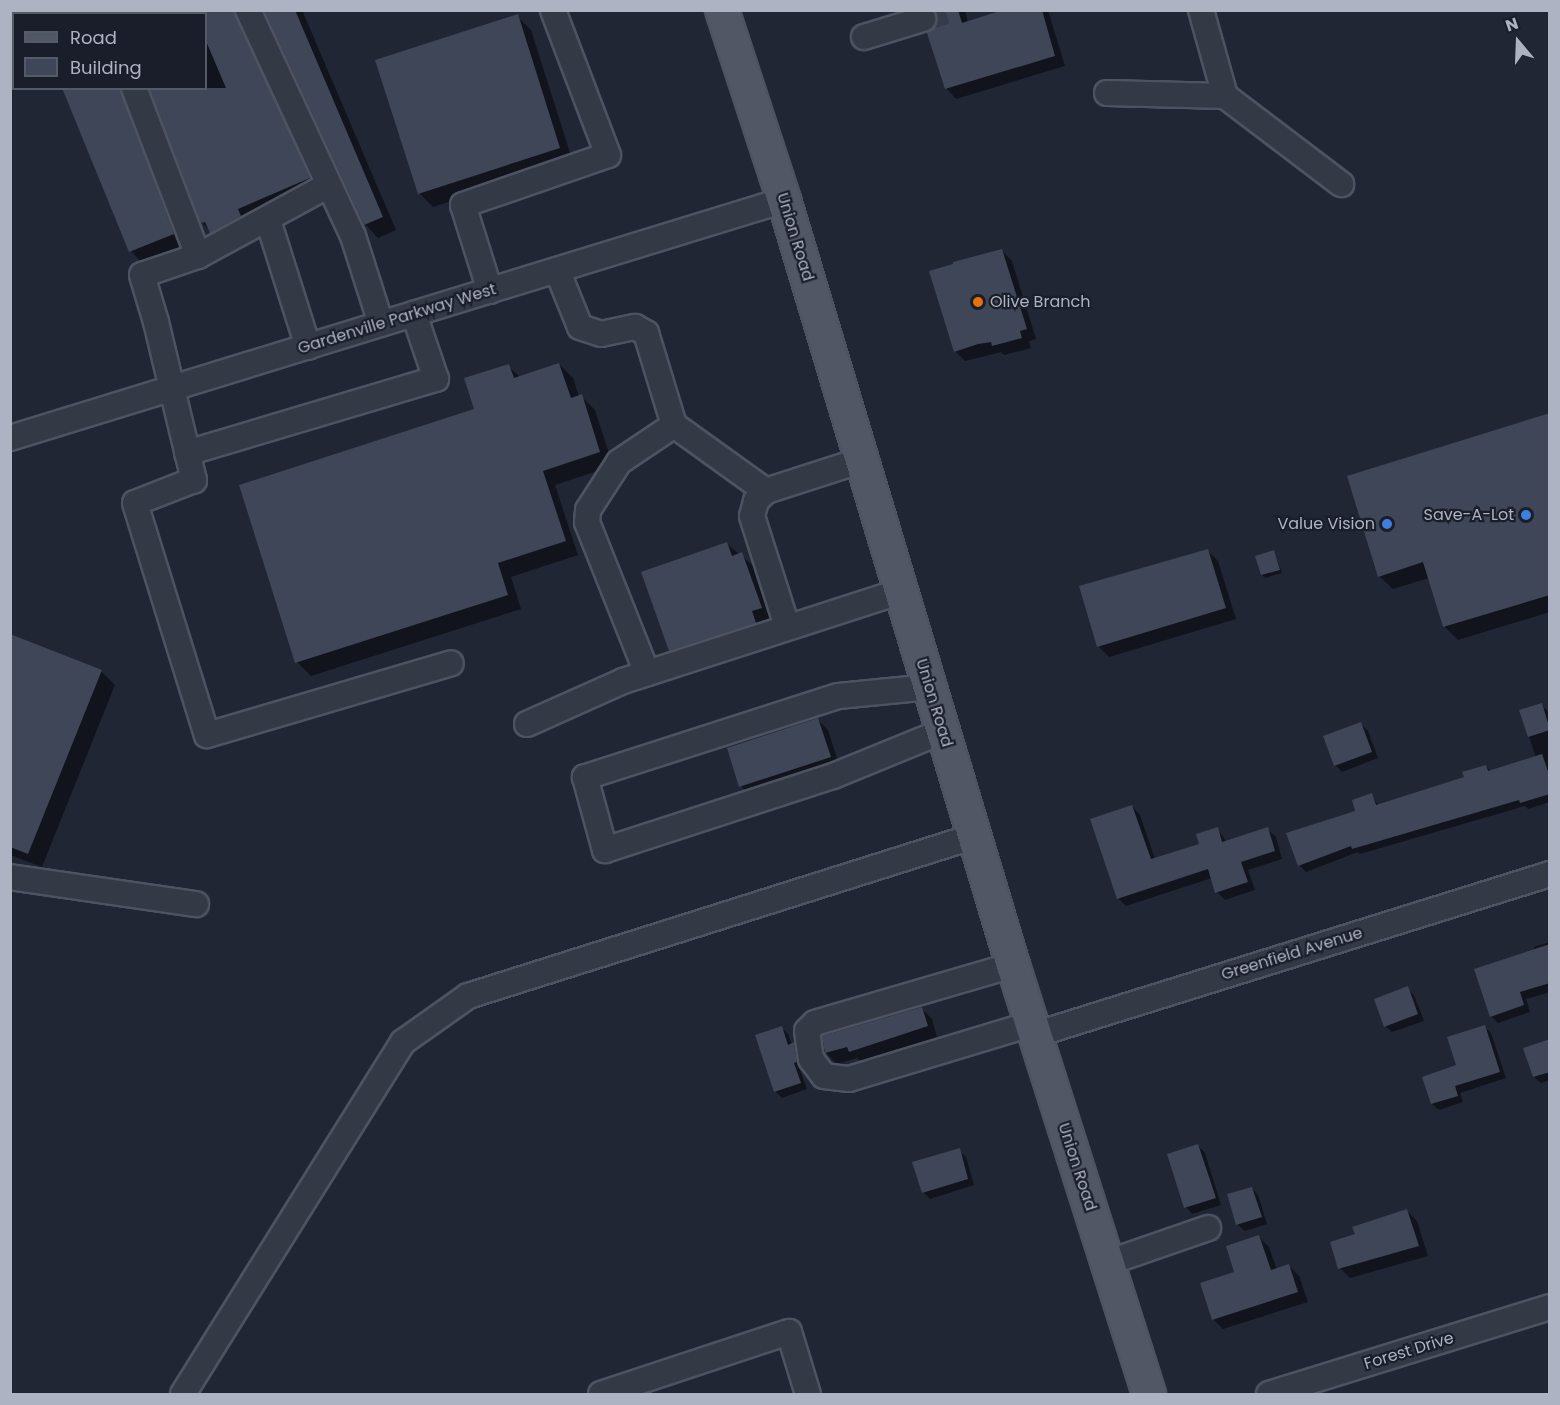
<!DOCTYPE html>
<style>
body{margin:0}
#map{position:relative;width:1560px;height:1405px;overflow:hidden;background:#212635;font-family:Poppins,sans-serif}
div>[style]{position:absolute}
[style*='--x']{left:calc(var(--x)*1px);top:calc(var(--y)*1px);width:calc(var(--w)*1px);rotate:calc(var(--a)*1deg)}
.shadow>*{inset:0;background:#0007}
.building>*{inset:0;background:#3f4658}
.minor-tunnel>*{height:24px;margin-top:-12px;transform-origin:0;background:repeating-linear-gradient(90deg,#363b4a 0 24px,transparent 0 36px)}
.roads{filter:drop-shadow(2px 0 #4e5361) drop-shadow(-2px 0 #4e5361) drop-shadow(0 2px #4e5361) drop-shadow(0 -2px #4e5361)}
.minor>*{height:24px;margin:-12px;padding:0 12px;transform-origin:12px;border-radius:12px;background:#343946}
.major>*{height:32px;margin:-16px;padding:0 16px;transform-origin:16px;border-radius:16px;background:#525766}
.dots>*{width:16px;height:16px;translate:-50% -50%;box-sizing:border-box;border:3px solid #1a1e2a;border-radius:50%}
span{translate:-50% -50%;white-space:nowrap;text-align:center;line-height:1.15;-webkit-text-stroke:4.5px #1a1e2a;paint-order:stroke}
.street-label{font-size:16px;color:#aeb3c3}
.poi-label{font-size:16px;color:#aeb3c3}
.left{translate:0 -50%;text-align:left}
.right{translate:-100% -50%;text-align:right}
.frame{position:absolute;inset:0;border:12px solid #aeb3c3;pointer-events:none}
.legend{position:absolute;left:12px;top:12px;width:195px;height:78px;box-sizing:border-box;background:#1a1e2a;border:2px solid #555a67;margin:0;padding:8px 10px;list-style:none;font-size:18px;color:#aeb3c3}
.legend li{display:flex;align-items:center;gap:12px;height:30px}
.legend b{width:30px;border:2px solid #555a67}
.north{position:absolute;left:1488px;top:12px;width:60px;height:60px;-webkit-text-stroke:4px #1a1e2a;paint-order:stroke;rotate:341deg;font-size:16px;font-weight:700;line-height:24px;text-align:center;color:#aeb3c3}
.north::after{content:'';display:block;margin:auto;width:21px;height:27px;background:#aeb3c3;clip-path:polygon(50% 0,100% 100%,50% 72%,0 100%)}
</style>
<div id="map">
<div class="shadow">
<i style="clip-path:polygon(121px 10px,259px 10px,323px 192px,224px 246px,202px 222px,206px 14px,121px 14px)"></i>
<i style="clip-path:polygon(266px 10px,302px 10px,396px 230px,378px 238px,365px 224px)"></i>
<i style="clip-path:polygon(925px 10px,965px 10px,968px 23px,1008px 10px,1048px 10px,1065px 66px,956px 99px,946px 88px,938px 15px,930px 15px)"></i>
<i style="clip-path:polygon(517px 16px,531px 30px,573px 162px,433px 207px,419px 193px)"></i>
<i style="clip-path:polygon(64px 88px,142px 88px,187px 248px,144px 265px,131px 251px)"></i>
<i style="clip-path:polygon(1001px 250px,1012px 261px,1036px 339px,1029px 341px,1031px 348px,1004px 355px,1001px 352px,965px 361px,955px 351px)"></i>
<i style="clip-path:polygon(559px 364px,573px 378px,579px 397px,581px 396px,595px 410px,613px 466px,555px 485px,578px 555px,511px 577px,521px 609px,311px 676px,297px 662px,508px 366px,520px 377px)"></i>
<i style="clip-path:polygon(1550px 415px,1550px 612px,1458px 640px,1444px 626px,1429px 578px,1393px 589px,1379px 576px)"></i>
<i style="clip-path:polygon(727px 544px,756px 568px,775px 622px,684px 664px,670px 650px)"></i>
<i style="clip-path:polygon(1207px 550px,1218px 561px,1236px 619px,1109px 657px,1098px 646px)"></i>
<i style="clip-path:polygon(1274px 552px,1282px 573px,1265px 578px,1262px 575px)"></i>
<i style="clip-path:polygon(10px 635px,101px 671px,115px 685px,42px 867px,10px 855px)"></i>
<i style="clip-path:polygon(1542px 705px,1550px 714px,1550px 802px,1528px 809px,1525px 806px,1360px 854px,1358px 852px,1306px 872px,1299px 865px,1371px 795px,1379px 806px,1465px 778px,1486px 766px,1491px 772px,1536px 758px,1521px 711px)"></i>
<i style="clip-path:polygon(818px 720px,828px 730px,840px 768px,751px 797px,741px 786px)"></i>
<i style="clip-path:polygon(1361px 724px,1368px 731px,1378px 758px,1342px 772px,1335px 765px)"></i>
<i style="clip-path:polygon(1132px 806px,1140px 815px,1155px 859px,1201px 845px,1217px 829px,1227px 842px,1267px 829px,1276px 837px,1282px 859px,1248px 870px,1255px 890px,1225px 900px,1217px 892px,1212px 878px,1126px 906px,1118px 898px)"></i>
<i style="clip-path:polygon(1550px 942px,1550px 992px,1526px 999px,1530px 1012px,1498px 1023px,1491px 1016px,1535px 951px,1534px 947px)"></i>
<i style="clip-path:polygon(1407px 988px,1414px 995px,1424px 1021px,1392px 1032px,1385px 1026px)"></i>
<i style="clip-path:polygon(921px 1008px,932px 1019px,937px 1037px,860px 1061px,857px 1058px,837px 1064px,827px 1054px,824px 1037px)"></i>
<i style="clip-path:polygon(1485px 1027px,1491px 1033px,1506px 1078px,1460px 1093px,1463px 1102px,1439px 1110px,1432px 1104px)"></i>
<i style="clip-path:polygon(782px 1028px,788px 1034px,792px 1045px,800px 1051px,803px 1069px,800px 1070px,807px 1089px,782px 1098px,775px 1091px)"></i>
<i style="clip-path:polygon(1550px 1041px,1550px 1080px,1541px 1083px,1534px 1077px)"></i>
<i style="clip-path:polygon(1198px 1146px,1205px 1153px,1221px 1205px,1192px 1214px,1186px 1207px)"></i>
<i style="clip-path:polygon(959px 1150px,966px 1157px,974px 1185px,930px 1199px,923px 1192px)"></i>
<i style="clip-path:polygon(1252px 1188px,1258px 1195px,1267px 1224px,1245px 1231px,1238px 1225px,1229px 1195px)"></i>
<i style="clip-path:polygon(1407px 1211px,1417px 1221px,1428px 1256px,1350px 1278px,1340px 1268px,1357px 1235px)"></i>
<i style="clip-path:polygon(1259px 1237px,1269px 1247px,1277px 1270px,1289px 1266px,1299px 1276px,1308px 1302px,1223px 1329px,1213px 1319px,1236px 1273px)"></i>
</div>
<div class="building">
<i style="clip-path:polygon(206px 10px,234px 10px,310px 178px,238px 209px,241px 216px,210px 233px,205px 222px,201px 223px,149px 88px,226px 88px,206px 41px)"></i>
<i style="clip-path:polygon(264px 10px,295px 10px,383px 217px,364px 225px)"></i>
<i style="clip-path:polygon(934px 10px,958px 10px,962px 23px,1003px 10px,1042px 10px,1055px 56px,945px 89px,927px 33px,937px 23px)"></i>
<i style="clip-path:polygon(518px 14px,560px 148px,418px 194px,375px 60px)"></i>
<i style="clip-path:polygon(62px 88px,120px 88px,174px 234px,129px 252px)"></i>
<i style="clip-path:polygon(1002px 249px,1027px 329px,1020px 331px,1022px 338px,992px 346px,991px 342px,978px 344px,954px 352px,929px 271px,953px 264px,953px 262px)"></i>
<i style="clip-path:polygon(559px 363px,571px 398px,582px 394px,600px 452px,543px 471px,566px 541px,498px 563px,508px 595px,295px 663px,239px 485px,474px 409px,464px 378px,509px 364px,514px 378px)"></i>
<i style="clip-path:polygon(1550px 413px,1550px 595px,1443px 627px,1423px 562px,1378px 577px,1347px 476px)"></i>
<i style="clip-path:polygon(727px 542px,732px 556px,742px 552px,762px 608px,752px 611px,756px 623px,669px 651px,641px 572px)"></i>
<i style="clip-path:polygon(1208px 549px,1226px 608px,1097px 647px,1079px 586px)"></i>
<i style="clip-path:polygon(1274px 550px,1280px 570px,1261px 575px,1255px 556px)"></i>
<i style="clip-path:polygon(10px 634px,102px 670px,28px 854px,10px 847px)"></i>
<i style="clip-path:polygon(1542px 703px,1550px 730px,1528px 737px,1519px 710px)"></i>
<i style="clip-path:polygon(818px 718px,831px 757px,739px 787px,727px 748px)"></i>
<i style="clip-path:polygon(1361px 722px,1372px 752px,1334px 766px,1323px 736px)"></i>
<i style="clip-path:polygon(1542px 754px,1550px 777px,1550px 794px,1520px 803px,1519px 800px,1352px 849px,1351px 846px,1298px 866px,1286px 833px,1355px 811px,1352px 800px,1372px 793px,1376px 805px,1464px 777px,1462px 772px,1486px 765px,1488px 771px)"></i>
<i style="clip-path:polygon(1132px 805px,1151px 859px,1199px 844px,1196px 834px,1218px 827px,1222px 842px,1268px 827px,1275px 851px,1241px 862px,1248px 882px,1215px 893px,1208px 869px,1117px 899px,1090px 819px)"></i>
<i style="clip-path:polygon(1550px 944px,1550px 983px,1520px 992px,1524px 1005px,1490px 1017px,1474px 969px)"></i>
<i style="clip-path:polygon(1408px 986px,1418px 1014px,1384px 1027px,1374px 999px)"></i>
<i style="clip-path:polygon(922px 1007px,928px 1026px,849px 1052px,847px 1047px,825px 1053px,822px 1036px)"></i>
<i style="clip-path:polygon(1485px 1025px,1500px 1072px,1455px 1086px,1458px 1096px,1431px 1104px,1422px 1077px,1456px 1065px,1447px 1037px)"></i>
<i style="clip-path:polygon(782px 1026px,788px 1045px,794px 1042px,797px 1062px,794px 1063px,801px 1083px,774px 1092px,755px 1035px)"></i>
<i style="clip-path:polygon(1550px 1039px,1550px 1072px,1533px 1077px,1523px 1048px)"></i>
<i style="clip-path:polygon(1198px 1144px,1216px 1198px,1184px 1208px,1167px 1154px)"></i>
<i style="clip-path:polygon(960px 1148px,968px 1179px,922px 1193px,912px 1162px)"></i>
<i style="clip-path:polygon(1252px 1187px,1262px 1217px,1236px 1225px,1227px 1194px)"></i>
<i style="clip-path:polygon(1407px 1209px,1419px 1246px,1338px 1269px,1330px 1242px,1355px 1234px,1352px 1227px)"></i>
<i style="clip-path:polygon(1259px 1235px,1271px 1270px,1289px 1264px,1298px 1292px,1212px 1320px,1200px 1283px,1234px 1272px,1226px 1246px)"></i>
</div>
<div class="minor-tunnel">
<i style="--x:923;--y:19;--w:30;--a:-17"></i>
</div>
<div class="roads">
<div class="minor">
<i style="--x:105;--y:10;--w:4;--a:76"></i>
<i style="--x:248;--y:10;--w:249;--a:65.1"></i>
<i style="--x:353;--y:236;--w:92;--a:72.3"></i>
<i style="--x:1201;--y:10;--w:89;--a:74.4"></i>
<i style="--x:1225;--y:96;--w:146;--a:37.2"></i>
<i style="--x:864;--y:37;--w:62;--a:-17"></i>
<i style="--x:134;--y:88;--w:180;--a:69.1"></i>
<i style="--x:198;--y:256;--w:149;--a:-28.5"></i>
<i style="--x:1107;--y:93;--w:118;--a:1.5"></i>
<i style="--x:268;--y:220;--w:133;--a:72.5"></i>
<i style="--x:198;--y:256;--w:59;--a:161.3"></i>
<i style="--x:142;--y:275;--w:49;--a:73.4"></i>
<i style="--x:156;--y:322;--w:163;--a:76.5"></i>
<i style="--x:194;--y:480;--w:63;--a:158.7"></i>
<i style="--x:135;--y:503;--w:243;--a:72.8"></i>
<i style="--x:207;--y:735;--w:254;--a:-16.4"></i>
<i style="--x:557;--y:270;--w:61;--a:68"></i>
<i style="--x:580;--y:327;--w:22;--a:18"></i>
<i style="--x:601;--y:334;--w:35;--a:-12"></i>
<i style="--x:635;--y:327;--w:13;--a:29"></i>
<i style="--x:646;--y:333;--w:96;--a:73.1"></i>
<i style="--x:674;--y:425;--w:113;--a:35.7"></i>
<i style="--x:490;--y:291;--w:90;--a:-107.4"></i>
<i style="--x:463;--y:205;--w:153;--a:-19"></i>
<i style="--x:608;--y:155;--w:155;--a:-110.8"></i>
<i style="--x:10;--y:438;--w:810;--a:-17.09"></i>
<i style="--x:187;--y:453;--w:260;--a:-16.6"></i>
<i style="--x:436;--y:379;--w:69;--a:-108.7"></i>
<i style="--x:787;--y:626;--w:115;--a:-107.7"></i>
<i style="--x:752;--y:516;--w:16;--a:-75"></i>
<i style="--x:756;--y:501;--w:14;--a:-45"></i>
<i style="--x:766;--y:491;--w:101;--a:-17.9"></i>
<i style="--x:647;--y:673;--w:162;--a:-111.7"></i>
<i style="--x:587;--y:522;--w:12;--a:-85"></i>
<i style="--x:588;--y:510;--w:57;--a:-57.1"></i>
<i style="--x:619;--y:462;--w:66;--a:-33.9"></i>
<i style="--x:930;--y:687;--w:92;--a:174.4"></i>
<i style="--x:838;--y:696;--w:266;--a:162.2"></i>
<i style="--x:585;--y:777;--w:76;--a:74.7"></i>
<i style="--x:605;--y:850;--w:240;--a:-18"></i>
<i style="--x:833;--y:776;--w:119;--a:-22.2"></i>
<i style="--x:527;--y:724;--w:105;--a:-24.1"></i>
<i style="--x:623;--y:681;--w:292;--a:-17.9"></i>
<i style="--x:10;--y:877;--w:188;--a:8.3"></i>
<i style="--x:1013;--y:965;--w:206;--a:163.7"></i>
<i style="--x:815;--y:1023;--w:11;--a:135"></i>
<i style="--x:807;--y:1031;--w:28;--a:82"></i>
<i style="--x:811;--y:1059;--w:21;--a:53"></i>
<i style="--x:824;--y:1076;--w:25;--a:7"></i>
<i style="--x:849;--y:1079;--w:190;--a:-16.8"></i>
<i style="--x:1034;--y:1035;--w:541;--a:-17.33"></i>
<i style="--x:1107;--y:1263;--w:107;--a:-19.1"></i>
<i style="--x:183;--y:1394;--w:415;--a:-58"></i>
<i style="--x:403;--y:1042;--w:80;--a:-35.3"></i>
<i style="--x:468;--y:996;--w:532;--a:-17.51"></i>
<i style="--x:601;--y:1394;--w:198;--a:-18.3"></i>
<i style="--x:789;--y:1332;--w:65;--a:73"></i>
<i style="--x:1269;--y:1394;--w:294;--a:-17.2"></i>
</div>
<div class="major">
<i style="--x:722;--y:10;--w:200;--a:71.9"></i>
<i style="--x:784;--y:200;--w:799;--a:73.34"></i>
<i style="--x:1013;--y:965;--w:450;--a:72.4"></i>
</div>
</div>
<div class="dots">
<i style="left:978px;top:302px;background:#e8710a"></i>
<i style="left:1526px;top:515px;background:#3f7fe0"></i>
<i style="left:1387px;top:524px;background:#3f7fe0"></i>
</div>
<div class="street-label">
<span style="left:795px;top:237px;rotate:73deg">Union Road</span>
<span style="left:397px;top:319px;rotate:-17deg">Gardenville Parkway West</span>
<span style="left:934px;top:703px;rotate:73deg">Union Road</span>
<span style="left:1292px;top:954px;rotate:-17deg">Greenfield Avenue</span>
<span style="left:1077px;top:1167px;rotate:72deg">Union Road</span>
<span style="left:1409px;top:1351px;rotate:-17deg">Forest Drive</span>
</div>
<div class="poi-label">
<span class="left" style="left:990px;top:302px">Olive Branch</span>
<span class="right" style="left:1514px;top:515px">Save-A-Lot</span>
<span class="right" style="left:1375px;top:524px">Value Vision</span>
</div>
<div class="frame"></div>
<ul class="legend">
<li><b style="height:8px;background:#525766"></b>Road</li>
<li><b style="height:16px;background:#3f4658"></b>Building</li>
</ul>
<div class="north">N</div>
</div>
